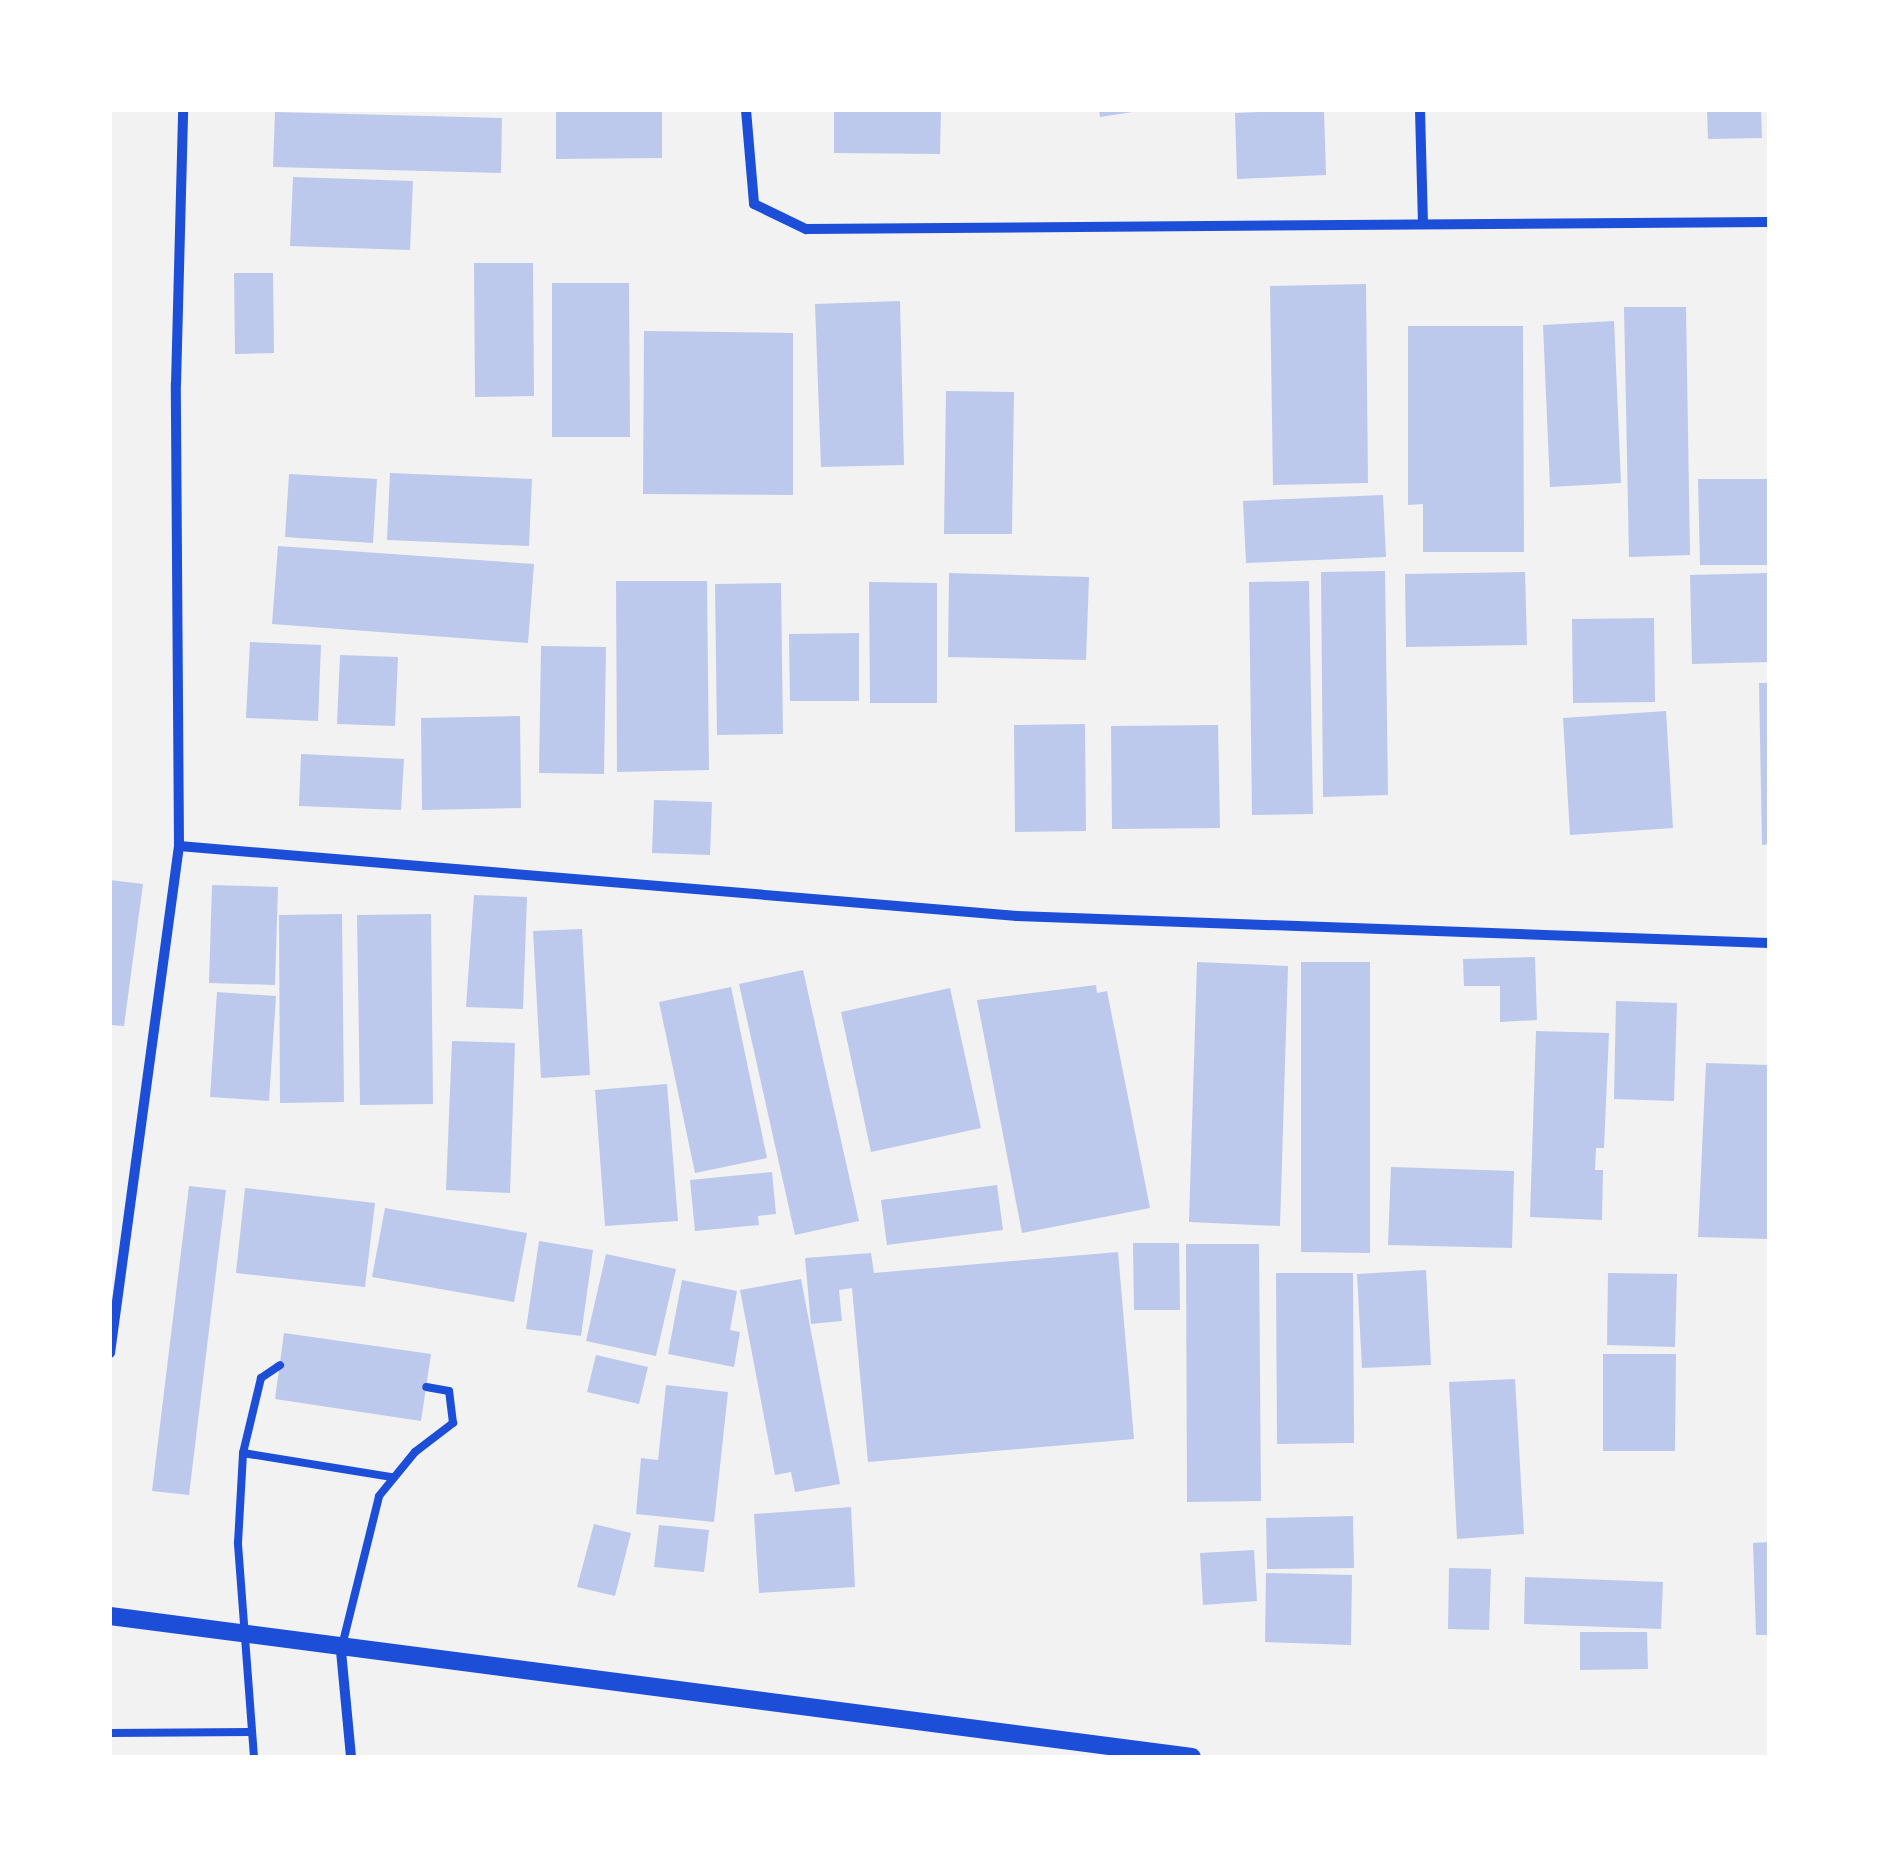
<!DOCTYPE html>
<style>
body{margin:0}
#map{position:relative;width:1879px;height:1867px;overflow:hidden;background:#f2f2f2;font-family:"Fira Sans",sans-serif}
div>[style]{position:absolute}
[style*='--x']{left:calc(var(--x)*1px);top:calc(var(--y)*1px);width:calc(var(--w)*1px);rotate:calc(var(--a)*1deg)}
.building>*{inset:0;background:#bdc9ec}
.service>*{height:8px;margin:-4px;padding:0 4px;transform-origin:4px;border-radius:4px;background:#1d4ed8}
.minor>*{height:10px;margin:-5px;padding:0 5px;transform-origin:5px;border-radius:5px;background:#1d4ed8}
.tertiary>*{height:18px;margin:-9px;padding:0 9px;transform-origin:9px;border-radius:9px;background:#1d4ed8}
span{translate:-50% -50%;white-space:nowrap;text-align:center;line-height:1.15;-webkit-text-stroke:8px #fff;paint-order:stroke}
.frame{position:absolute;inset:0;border:112px solid #fff;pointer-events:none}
</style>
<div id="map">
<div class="building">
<i style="clip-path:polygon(556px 110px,662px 110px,662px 158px,556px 159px)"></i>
<i style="clip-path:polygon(834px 110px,941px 110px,940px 154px,834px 153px)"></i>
<i style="clip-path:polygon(1099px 110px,1133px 110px,1133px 112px,1100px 117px)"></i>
<i style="clip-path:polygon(1310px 110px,1324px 110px,1326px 175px,1237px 179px,1235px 113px)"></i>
<i style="clip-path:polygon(1707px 110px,1761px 110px,1762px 138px,1708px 139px)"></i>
<i style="clip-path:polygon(275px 112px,502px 118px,501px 173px,273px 167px)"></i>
<i style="clip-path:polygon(293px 177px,413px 181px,410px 250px,290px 246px)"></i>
<i style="clip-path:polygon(474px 263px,533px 263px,534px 396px,475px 397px)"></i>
<i style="clip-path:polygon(234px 273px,273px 273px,274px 353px,235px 354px)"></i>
<i style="clip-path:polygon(552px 283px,629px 283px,630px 437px,552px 437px)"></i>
<i style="clip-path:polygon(1366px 284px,1368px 483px,1273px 485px,1270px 286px)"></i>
<i style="clip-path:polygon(900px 301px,904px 465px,821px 467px,815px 304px)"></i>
<i style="clip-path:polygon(1624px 307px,1686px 307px,1690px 555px,1629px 557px)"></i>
<i style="clip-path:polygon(1614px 321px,1621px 483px,1550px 487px,1543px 325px)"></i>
<i style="clip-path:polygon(1408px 326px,1523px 326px,1524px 552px,1423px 552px,1423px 504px,1408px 505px)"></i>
<i style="clip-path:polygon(644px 331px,793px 333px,793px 495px,643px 494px)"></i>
<i style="clip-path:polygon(946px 391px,1014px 392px,1012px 534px,944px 534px)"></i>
<i style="clip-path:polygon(390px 473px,532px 479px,529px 546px,387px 540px)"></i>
<i style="clip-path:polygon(289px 474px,377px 479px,373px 543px,285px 537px)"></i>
<i style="clip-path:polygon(1698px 479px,1769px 479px,1769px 565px,1700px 565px)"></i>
<i style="clip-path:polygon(1383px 495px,1386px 557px,1246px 563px,1243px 501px)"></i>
<i style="clip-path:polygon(278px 546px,534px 564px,528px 643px,272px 624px)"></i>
<i style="clip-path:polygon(1385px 571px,1388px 795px,1323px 797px,1321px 572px)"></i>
<i style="clip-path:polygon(1525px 572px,1527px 645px,1406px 647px,1405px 574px)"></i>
<i style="clip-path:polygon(949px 573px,1089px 577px,1086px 660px,948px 657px)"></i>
<i style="clip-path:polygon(1769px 573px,1769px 662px,1692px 664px,1690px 575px)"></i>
<i style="clip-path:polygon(616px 581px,707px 581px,709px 770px,617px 772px)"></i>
<i style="clip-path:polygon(1309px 581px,1313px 814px,1252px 815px,1249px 582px)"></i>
<i style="clip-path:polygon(869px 582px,937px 583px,937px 703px,870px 703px)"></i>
<i style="clip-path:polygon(781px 583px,783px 734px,717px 735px,715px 584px)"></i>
<i style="clip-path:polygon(1654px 618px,1655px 702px,1573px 703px,1572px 619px)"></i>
<i style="clip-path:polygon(859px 633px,859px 701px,790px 701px,789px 634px)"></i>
<i style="clip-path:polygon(250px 642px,321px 645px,318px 721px,246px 718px)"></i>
<i style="clip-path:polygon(541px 646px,606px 647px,604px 774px,539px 773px)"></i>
<i style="clip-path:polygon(340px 655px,398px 657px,395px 726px,337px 724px)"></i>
<i style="clip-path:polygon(1759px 683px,1769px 683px,1769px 844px,1762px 845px)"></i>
<i style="clip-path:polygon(1666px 711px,1673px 828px,1570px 835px,1563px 718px)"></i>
<i style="clip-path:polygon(520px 716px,521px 808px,422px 810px,421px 718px)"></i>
<i style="clip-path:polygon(1085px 724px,1086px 831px,1015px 832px,1014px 725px)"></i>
<i style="clip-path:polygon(1218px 725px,1220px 828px,1112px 829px,1111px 726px)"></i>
<i style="clip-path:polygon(301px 754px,404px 759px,401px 810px,299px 806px)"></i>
<i style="clip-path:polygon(654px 800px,712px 802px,710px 855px,652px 853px)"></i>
<i style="clip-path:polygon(110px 880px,143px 884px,124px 1026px,110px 1025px)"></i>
<i style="clip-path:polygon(212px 885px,278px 887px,275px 985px,209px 983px)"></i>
<i style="clip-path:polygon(474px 895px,527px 897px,523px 1009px,466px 1007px)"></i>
<i style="clip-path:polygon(342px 914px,344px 1102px,280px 1103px,279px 915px)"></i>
<i style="clip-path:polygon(431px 914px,433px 1104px,360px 1105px,357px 915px)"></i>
<i style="clip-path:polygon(582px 929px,590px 1075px,541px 1078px,533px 931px)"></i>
<i style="clip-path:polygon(1535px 957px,1537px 1020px,1500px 1022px,1500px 986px,1464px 986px,1463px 959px)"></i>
<i style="clip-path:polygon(1197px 962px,1288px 966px,1280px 1226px,1189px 1222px)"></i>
<i style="clip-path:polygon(1301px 962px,1370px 962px,1370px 1253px,1301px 1252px)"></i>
<i style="clip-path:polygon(803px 970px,859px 1221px,795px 1235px,739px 984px)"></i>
<i style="clip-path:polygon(1096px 985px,1097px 993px,1107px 991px,1150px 1208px,1022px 1233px,977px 1000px)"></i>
<i style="clip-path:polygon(731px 987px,767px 1158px,695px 1173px,659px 1002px)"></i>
<i style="clip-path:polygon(950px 988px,981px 1128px,871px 1152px,841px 1012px)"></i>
<i style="clip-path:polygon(217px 992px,276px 996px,269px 1101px,210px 1097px)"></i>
<i style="clip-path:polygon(1616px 1001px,1677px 1003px,1674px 1101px,1614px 1099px)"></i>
<i style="clip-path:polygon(1536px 1031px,1609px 1033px,1604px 1148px,1596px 1148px,1595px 1170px,1603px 1170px,1602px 1220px,1530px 1217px)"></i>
<i style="clip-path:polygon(452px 1041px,515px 1043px,510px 1193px,446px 1190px)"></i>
<i style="clip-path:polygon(1706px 1063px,1769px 1065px,1769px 1239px,1698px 1237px)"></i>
<i style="clip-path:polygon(667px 1084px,678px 1221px,605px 1226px,595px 1090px)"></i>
<i style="clip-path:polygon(1391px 1167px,1514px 1171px,1512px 1248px,1388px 1245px)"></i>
<i style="clip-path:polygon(772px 1172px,776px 1214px,758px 1216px,759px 1225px,695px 1231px,690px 1180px)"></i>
<i style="clip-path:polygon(997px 1185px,1003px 1230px,887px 1245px,881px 1200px)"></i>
<i style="clip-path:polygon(189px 1186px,226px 1190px,189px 1495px,152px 1491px)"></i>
<i style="clip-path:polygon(245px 1188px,375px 1203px,365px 1287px,236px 1273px)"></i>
<i style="clip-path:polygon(385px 1208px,527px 1233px,514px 1302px,372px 1277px)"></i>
<i style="clip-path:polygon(539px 1241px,593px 1250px,581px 1336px,526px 1329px)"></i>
<i style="clip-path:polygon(1133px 1243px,1179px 1243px,1180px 1310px,1134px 1310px)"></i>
<i style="clip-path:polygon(1186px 1244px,1259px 1244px,1261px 1501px,1187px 1502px)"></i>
<i style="clip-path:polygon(1118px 1252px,1134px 1439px,868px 1462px,852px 1288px,839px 1290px,842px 1321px,811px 1324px,805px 1258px,871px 1253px,874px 1273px)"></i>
<i style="clip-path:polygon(606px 1254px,676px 1269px,656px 1356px,586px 1341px)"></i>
<i style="clip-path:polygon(1426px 1270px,1431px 1365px,1362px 1368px,1357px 1274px)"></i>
<i style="clip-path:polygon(1276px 1273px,1353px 1273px,1354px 1443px,1277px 1444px)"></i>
<i style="clip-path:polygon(1608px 1273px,1677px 1274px,1675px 1347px,1607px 1345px)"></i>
<i style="clip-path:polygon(801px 1279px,840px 1484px,795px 1492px,791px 1472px,775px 1475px,740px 1290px)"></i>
<i style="clip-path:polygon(682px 1280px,737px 1291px,730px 1330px,740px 1332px,734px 1367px,668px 1354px)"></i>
<i style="clip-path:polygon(284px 1333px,431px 1354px,421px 1421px,275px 1399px)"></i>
<i style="clip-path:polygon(1603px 1354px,1676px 1354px,1675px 1451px,1603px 1451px)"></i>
<i style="clip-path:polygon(596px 1355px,648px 1367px,639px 1404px,587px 1392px)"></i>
<i style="clip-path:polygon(1515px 1379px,1524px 1534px,1457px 1539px,1449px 1382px)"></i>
<i style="clip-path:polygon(666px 1385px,728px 1392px,714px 1522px,636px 1514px,641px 1458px,658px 1460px)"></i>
<i style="clip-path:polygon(851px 1507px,855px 1587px,759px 1593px,754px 1514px)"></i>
<i style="clip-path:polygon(1353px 1516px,1354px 1568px,1267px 1569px,1266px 1518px)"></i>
<i style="clip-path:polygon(594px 1524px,631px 1533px,615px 1596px,577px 1587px)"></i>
<i style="clip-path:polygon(659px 1525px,709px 1530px,704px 1572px,654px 1567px)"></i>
<i style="clip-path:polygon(1769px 1542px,1769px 1635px,1756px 1635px,1753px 1543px)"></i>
<i style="clip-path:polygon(1254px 1550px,1257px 1601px,1203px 1605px,1200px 1553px)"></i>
<i style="clip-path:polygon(1449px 1568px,1491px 1569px,1489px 1630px,1448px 1629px)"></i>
<i style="clip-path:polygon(1266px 1573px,1352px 1575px,1351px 1645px,1265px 1642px)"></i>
<i style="clip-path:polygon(1525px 1577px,1663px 1582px,1661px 1629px,1524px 1624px)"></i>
<i style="clip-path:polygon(1580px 1632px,1647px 1632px,1648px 1669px,1580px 1670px)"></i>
</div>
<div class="service">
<i style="--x:243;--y:1453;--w:151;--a:9.2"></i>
<i style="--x:342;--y:1646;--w:154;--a:-76.1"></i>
<i style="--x:379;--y:1496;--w:57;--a:-50.7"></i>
<i style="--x:415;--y:1452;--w:48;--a:-37.3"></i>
<i style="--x:453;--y:1423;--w:32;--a:-97"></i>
<i style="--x:449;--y:1391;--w:23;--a:-170"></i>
<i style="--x:110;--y:1733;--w:141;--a:-0.4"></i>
<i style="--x:254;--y:1757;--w:215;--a:-94.3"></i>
<i style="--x:238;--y:1543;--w:90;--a:-86.8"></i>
<i style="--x:243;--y:1453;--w:77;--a:-76.5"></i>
<i style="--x:261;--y:1378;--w:23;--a:-34"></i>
</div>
<div class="minor">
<i style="--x:746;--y:110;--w:94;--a:85.1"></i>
<i style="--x:754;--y:204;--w:58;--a:25.7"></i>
<i style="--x:806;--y:229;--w:963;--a:-0.42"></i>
<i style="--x:1420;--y:110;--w:114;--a:88.5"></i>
<i style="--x:179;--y:846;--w:841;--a:4.77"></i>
<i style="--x:1017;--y:916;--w:752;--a:2.06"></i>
<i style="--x:110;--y:1353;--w:512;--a:-82.25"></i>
<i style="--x:179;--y:846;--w:462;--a:-90.4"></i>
<i style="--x:176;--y:384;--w:274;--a:-88.5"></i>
<i style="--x:341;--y:1651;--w:106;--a:84.6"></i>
</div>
<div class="tertiary">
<i style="--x:110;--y:1616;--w:1091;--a:7.42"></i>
</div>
<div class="frame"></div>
</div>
